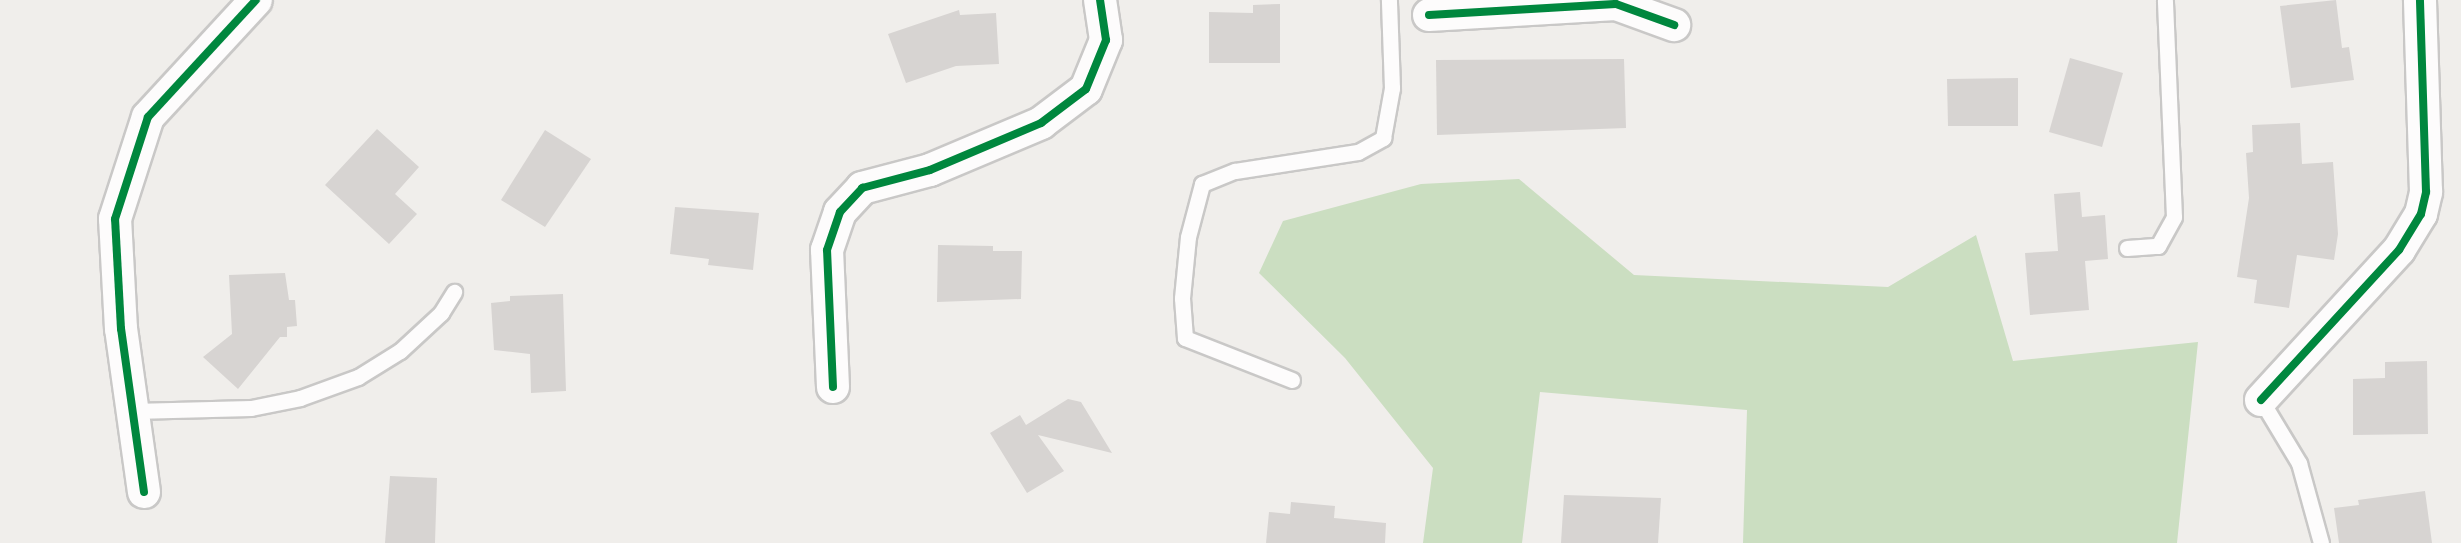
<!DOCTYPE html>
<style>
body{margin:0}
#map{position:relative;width:2461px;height:543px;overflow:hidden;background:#f0eeeb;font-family:"Work Sans",sans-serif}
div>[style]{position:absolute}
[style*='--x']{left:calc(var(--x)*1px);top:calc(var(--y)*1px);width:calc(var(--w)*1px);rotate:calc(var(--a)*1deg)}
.forest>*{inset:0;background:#cbdec1}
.building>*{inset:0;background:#d7d4d2}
.roads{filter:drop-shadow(2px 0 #c9c8c7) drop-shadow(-2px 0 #c9c8c7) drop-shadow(0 2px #c9c8c7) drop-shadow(0 -2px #c9c8c7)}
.lane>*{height:15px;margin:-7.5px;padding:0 7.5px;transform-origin:7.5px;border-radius:7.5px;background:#fdfcfc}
.street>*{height:32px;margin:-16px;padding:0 16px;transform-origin:16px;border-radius:16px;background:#fdfcfc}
.cycleway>*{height:8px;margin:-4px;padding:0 4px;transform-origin:4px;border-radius:4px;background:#00873e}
span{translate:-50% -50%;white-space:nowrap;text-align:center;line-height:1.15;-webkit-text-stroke:6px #fff;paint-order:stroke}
</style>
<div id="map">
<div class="forest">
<i style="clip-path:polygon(1519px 179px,1634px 275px,1888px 287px,1976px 235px,2013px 361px,2198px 342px,2177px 543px,1743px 543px,1747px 410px,1540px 392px,1522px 543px,1423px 543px,1433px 468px,1345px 358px,1259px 273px,1283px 221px,1421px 184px)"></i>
</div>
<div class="building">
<i style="clip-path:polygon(2336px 0,2342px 48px,2349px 47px,2354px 80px,2291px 88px,2280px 6px)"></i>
<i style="clip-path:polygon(1280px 4px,1280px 63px,1209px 63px,1209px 12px,1253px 13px,1253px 5px)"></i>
<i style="clip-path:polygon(959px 10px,960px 15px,996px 13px,999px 64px,956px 66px,906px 83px,888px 34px)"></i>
<i style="clip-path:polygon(2070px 58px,2123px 73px,2102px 147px,2049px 132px)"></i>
<i style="clip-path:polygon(1624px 59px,1626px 128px,1437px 135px,1436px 60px)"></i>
<i style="clip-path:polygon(2018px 78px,2018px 126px,1948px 126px,1947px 79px)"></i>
<i style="clip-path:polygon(2300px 123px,2302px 164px,2333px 162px,2338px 234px,2334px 260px,2297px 255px,2289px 308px,2254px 303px,2257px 280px,2237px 277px,2249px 198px,2246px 153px,2253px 152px,2252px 125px)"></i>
<i style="clip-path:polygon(377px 129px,419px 167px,395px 194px,417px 214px,389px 244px,325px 185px)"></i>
<i style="clip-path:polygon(545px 130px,591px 159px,545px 227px,501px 200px)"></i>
<i style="clip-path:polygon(2080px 192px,2082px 217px,2105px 215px,2108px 259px,2085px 261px,2089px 310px,2030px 315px,2025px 253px,2058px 251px,2054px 194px)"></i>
<i style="clip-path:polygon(675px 207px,759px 213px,753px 270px,708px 265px,709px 259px,670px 254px)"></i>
<i style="clip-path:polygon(938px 245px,993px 246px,993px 251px,1022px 251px,1021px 299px,937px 302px)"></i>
<i style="clip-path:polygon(285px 273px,289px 300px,295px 300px,297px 326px,287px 327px,287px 337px,280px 337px,238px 389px,203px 357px,232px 334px,229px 275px)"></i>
<i style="clip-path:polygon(563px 294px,566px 391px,531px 393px,530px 354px,494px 350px,491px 303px,510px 301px,510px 296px)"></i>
<i style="clip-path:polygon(2427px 361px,2428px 434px,2353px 435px,2353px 379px,2385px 378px,2385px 362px)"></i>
<i style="clip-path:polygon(1068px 399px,1081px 402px,1112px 453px,1038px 435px,1064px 471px,1027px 493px,990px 433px,1020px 415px,1026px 425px)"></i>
<i style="clip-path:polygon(390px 476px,437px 478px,435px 543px,385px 543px)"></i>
<i style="clip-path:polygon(2425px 491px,2432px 543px,2339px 543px,2334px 508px,2359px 505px,2358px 500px)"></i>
<i style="clip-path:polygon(1564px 495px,1661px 498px,1658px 543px,1561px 543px)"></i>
<i style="clip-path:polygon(1291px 502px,1335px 506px,1334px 518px,1386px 523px,1385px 543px,1266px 543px,1269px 512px,1290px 514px)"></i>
</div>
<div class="roads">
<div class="lane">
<i style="--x:2127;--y:248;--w:31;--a:-4"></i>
<i style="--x:2158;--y:246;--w:33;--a:-61"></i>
<i style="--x:2174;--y:217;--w:217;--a:-92.4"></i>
<i style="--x:1292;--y:380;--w:115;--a:-158.6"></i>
<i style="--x:1185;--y:338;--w:40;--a:-94.3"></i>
<i style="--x:1182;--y:298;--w:61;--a:-84.4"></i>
<i style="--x:1188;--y:237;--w:55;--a:-75.2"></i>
<i style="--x:1202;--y:184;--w:35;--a:-22"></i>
<i style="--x:1235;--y:171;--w:124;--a:-8.8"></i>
<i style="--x:1358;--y:152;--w:29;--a:-29"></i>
<i style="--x:1383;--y:138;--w:51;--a:-79.8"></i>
<i style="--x:1392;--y:88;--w:88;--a:-92"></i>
<i style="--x:2261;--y:400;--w:74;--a:58.9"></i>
<i style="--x:2299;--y:463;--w:83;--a:74.6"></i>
<i style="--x:133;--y:411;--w:118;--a:-1.5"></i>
<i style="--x:251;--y:408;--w:50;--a:-11.5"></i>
<i style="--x:300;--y:398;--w:62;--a:-19.9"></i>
<i style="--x:358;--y:377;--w:49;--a:-31.8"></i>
<i style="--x:400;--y:351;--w:56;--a:-42.8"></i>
<i style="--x:441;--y:313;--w:25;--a:-58"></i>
</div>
<div class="street">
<i style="--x:1429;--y:15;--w:187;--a:-3.4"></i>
<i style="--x:1616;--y:4;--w:62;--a:19.9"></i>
<i style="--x:833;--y:387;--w:137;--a:-92.5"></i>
<i style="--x:827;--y:250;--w:40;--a:-71.1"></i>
<i style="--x:840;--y:212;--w:33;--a:-47"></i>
<i style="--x:862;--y:188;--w:70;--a:-14.8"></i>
<i style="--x:930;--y:170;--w:121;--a:-22.9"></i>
<i style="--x:1041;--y:123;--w:56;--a:-37.1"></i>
<i style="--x:1086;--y:89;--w:53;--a:-67.8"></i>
<i style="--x:1106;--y:40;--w:40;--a:-98.5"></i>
<i style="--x:2261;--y:400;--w:204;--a:-47.4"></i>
<i style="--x:2399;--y:250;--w:42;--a:-58.6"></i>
<i style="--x:2421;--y:214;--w:23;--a:-77"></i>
<i style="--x:2426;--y:192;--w:192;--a:-91.8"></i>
<i style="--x:144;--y:492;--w:165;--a:-98"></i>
<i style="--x:121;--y:329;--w:110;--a:-93.1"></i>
<i style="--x:115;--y:219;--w:107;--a:-72.1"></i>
<i style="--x:148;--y:117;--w:159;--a:-47.3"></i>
</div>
</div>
<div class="cycleway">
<i style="--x:1429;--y:15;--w:187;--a:-3.4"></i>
<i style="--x:1616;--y:4;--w:62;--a:19.9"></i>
<i style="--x:833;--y:387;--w:137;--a:-92.5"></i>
<i style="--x:827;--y:250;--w:40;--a:-71.1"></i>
<i style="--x:840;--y:212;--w:33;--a:-47"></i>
<i style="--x:862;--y:188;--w:70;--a:-14.8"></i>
<i style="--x:930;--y:170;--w:121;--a:-22.9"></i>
<i style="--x:1041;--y:123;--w:56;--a:-37.1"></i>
<i style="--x:1086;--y:89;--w:53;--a:-67.8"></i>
<i style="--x:1106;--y:40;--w:40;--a:-98.5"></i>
<i style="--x:2261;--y:400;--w:204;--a:-47.4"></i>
<i style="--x:2399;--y:250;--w:42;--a:-58.6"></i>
<i style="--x:2421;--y:214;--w:23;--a:-77"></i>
<i style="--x:2426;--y:192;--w:192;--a:-91.8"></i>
<i style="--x:144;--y:492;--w:165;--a:-98"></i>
<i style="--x:121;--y:329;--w:110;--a:-93.1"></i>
<i style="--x:115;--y:219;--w:107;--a:-72.1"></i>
<i style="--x:148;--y:117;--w:159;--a:-47.3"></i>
</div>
</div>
